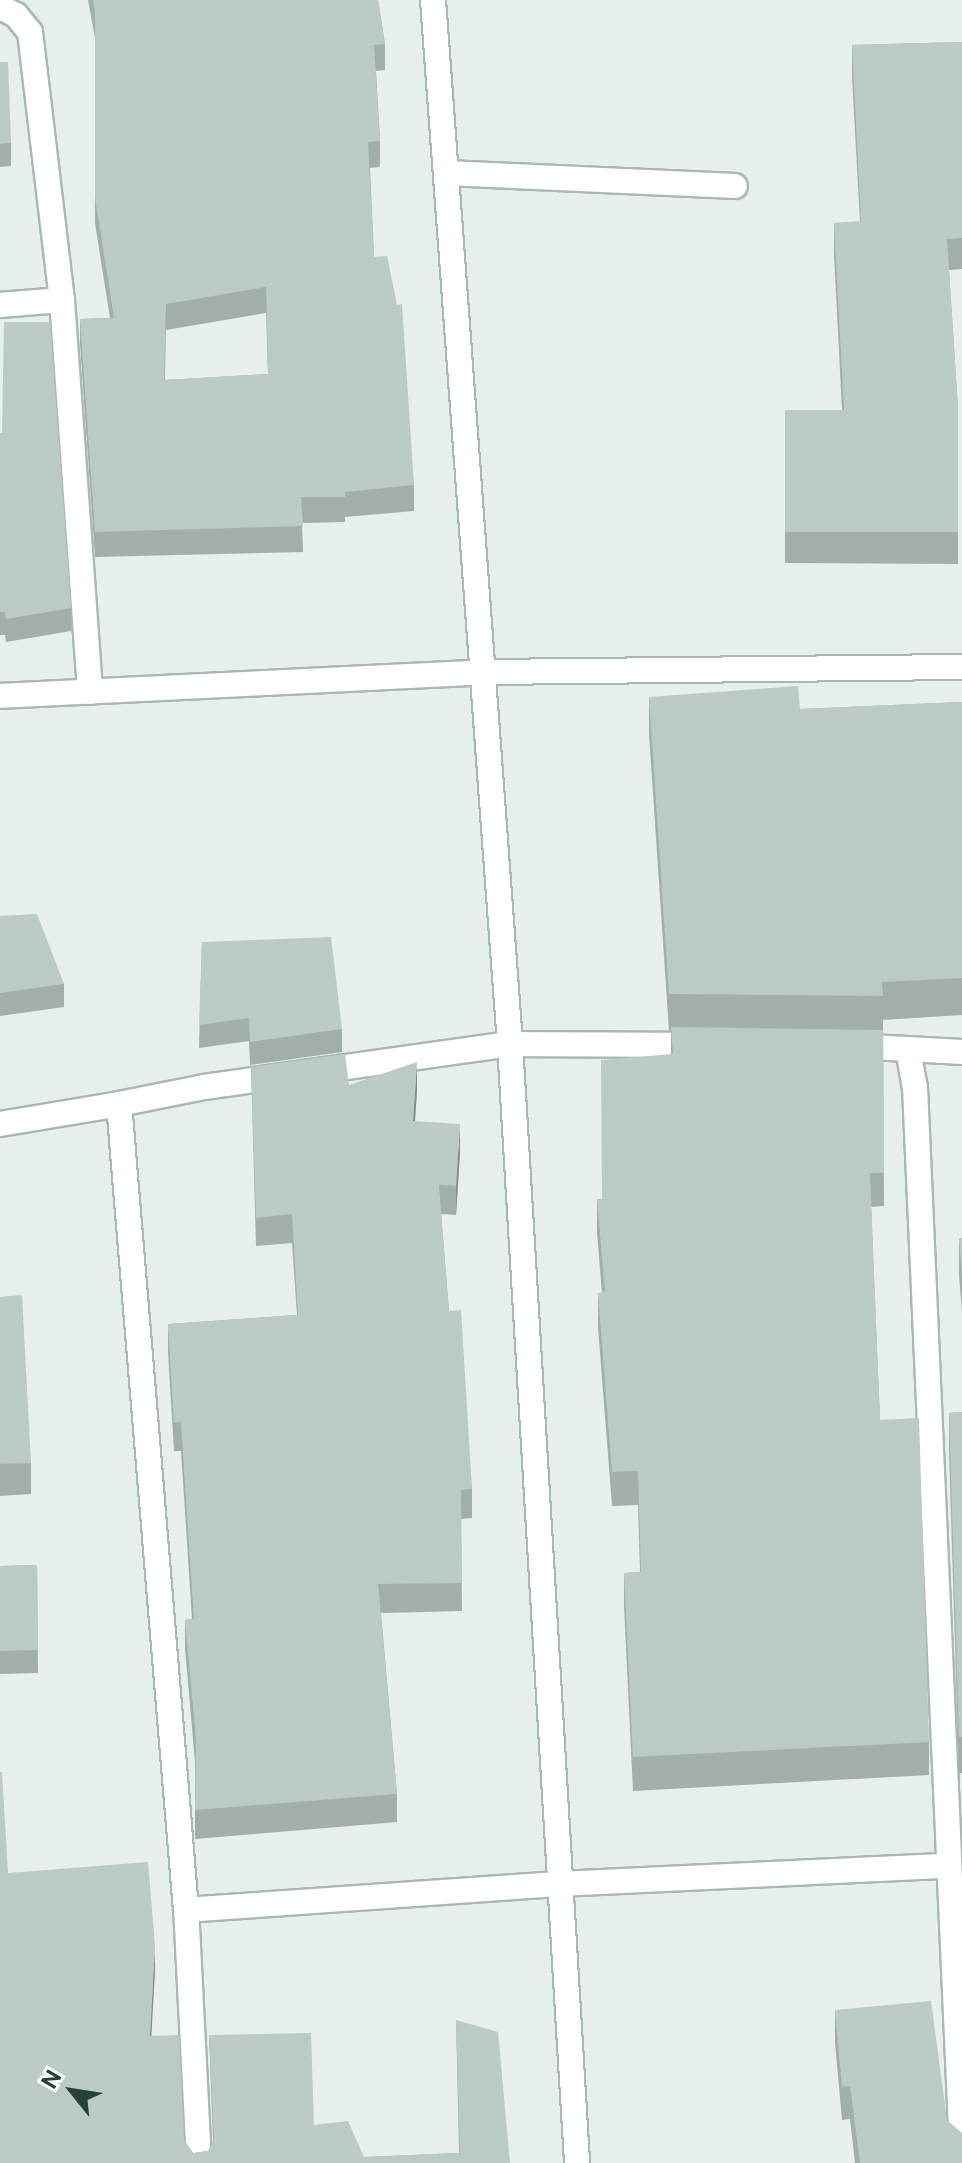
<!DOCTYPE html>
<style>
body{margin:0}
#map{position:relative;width:962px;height:2163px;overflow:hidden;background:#e6efeb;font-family:"Public Sans",sans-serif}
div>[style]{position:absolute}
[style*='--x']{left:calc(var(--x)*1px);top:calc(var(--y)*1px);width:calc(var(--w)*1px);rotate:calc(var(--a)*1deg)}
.roads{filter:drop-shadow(2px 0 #a8b8b2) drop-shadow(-2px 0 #a8b8b2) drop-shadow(0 2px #a8b8b2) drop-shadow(0 -2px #a8b8b2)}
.lane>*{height:24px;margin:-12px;padding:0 12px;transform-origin:12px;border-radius:12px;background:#fff}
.street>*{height:24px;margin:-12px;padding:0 12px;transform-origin:12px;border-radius:12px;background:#fff}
.secondary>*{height:24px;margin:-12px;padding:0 12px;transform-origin:12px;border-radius:12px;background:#fff}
.wall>*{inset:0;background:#a1aea9}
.shaded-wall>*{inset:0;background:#838d89}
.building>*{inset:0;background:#bbcac4}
span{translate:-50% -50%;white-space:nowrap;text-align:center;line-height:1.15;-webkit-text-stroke:7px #f7fbf9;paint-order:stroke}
.north{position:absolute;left:32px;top:2051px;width:80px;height:80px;-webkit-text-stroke:6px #f7fbf9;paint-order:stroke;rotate:300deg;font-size:22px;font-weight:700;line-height:32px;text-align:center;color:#24423a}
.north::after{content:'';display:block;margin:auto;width:28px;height:36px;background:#24423a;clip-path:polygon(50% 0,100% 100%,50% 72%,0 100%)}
</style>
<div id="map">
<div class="roads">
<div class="lane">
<i style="--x:447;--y:173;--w:288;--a:2.6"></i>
</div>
<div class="street">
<i style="--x:0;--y:7;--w:18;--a:27"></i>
<i style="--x:16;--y:15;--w:22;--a:51"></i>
<i style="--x:30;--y:32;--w:270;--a:83.2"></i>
<i style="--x:62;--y:300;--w:393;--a:85.9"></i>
<i style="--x:0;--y:305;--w:62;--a:-4.6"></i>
<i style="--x:0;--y:696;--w:485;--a:-2.8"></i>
<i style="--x:484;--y:672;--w:478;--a:-0.6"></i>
<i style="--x:850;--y:1046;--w:58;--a:3"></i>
<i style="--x:908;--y:1049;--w:39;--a:80"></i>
<i style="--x:915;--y:1087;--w:1065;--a:87.47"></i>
<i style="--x:908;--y:1049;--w:54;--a:3.2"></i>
<i style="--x:0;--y:1124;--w:121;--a:-9.5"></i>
<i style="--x:186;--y:1910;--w:375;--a:-4"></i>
<i style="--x:560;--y:1884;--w:386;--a:-2.7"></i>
<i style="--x:199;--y:2163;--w:253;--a:-92.9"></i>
<i style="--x:186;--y:1910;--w:809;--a:-94.75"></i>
<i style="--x:119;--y:1104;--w:87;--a:-11.3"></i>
<i style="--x:204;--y:1087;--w:309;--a:-8"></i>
<i style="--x:510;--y:1044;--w:192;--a:0.3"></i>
</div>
<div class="secondary">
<i style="--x:433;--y:0;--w:1047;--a:85.78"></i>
<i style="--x:510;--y:1044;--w:1121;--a:86.57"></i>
</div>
</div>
<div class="wall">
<i style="clip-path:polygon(evenodd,88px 0,378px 0,385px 44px,385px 70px,376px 71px,380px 141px,380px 167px,370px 168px,374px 257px,414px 485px,414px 511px,345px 517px,345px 522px,302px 523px,303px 552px,95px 557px,80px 344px,80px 319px,110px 318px,95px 223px,95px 38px,88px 0,266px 313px,268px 374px,165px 380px,166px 330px,266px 313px)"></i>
<i style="clip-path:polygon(962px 42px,962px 269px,949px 270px,958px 409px,958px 564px,785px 563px,785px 410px,842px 410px,834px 255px,834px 223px,860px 222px,852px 77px,852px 45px)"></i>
<i style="clip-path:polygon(0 62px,11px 143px,11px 166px,0 167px)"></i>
<i style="clip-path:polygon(0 433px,71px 608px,71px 631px,6px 642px,5px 635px,0 635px)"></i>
<i style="clip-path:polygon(649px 697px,800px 709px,962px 702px,962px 1015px,883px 1020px,884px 1206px,871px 1207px,880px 1420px,929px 1742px,929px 1775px,633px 1791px,624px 1607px,624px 1573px,640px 1572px,638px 1505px,612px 1506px,598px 1327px,598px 1293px,602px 1293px,597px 1233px,597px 1199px,602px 1199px,671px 1054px,671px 1031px,669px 1031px,649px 734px)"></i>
<i style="clip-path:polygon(0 916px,64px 984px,64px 1007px,0 1016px)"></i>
<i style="clip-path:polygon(202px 942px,342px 1029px,342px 1052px,250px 1065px,249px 1041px,199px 1048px)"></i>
<i style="clip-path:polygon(251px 1067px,349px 1085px,417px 1090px,415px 1122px,460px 1152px,456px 1215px,441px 1214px,449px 1311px,472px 1489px,472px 1518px,461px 1519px,462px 1611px,381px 1613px,397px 1794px,397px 1822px,195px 1839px,195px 1762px,185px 1648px,185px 1620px,192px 1619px,181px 1451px,174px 1451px,168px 1353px,168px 1324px,297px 1315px,292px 1243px,256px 1246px)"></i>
<i style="clip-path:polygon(962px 1238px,962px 1312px,959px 1275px,959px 1239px)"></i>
<i style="clip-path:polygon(0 1297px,31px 1463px,31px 1494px,0 1496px)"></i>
<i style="clip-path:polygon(962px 1412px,962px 1773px,959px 1774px,949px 1450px,949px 1413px)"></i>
<i style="clip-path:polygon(37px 1565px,38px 1673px,0 1674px,0 1566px)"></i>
<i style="clip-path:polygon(8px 1873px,155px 1970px,151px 2036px,184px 2140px,193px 2153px,208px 2151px,213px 2141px,209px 2035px,314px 2125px,364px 2157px,459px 2153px,456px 2020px,510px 2163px,0 2163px)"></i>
<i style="clip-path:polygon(835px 2010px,947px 2120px,962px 2163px,855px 2163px,850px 2119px,842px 2120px,835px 2043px)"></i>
</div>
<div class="shaded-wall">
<i style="clip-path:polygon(417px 1062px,417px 1090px,413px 1150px,413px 1121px)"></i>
<i style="clip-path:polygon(460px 1124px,460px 1152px,456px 1215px,456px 1186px)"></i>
<i style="clip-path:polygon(155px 1946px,155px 1970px,150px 2060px,150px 2036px)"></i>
</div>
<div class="building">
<i style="clip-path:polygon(evenodd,93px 0,378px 0,385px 44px,374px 45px,380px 141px,368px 142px,374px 257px,387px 256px,397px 305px,402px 304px,414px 485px,345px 492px,345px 497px,301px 497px,303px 526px,95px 532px,80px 319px,114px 318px,95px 197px,95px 12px,93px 0,266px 287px,268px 374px,164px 380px,166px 304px,266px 287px)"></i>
<i style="clip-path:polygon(962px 42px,962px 238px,947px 239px,958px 409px,958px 532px,785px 532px,785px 410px,844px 410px,834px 223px,861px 221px,852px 45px)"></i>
<i style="clip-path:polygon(0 62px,8px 62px,11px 143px,0 144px)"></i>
<i style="clip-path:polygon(4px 322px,50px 322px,71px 608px,6px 619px,5px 612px,0 612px,0 433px,2px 433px)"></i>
<i style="clip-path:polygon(798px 686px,800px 709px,962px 702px,962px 978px,882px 982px,883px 996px,669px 994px,649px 697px)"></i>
<i style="clip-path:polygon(37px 914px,64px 984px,0 993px,0 916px)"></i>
<i style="clip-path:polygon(331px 937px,342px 1029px,250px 1042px,249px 1018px,199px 1025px,202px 942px)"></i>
<i style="clip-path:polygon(671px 1027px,883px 1030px,884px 1173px,870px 1173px,880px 1420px,919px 1418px,929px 1742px,633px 1757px,624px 1573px,641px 1572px,638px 1471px,612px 1472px,598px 1293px,605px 1292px,597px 1199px,602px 1199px,601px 1060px,673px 1054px)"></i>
<i style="clip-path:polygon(345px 1054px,349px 1085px,417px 1062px,413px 1121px,460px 1124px,456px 1186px,439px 1185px,449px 1311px,461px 1310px,472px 1489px,461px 1490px,462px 1583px,378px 1584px,397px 1794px,195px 1810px,196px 1739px,185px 1620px,194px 1619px,181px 1422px,174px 1423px,168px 1324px,298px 1315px,292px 1214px,256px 1218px,251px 1067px)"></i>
<i style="clip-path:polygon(962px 1238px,962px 1276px,959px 1239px)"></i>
<i style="clip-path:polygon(22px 1295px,31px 1463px,0 1464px,0 1297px)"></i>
<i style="clip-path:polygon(962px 1412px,962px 1737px,959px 1737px,949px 1413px)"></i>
<i style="clip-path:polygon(37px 1565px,38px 1650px,0 1651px,0 1566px)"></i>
<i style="clip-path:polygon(0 1772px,2px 1772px,8px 1873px,148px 1862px,155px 1946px,150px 2036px,179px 2035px,184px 2140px,193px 2153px,208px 2151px,214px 2139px,209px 2035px,311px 2033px,314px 2125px,348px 2121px,364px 2157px,460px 2153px,456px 2020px,498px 2032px,510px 2163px,0 2163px)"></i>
<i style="clip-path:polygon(931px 2001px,947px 2120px,962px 2133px,962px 2163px,860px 2163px,850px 2086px,842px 2087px,835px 2010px)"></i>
</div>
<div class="north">N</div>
</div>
